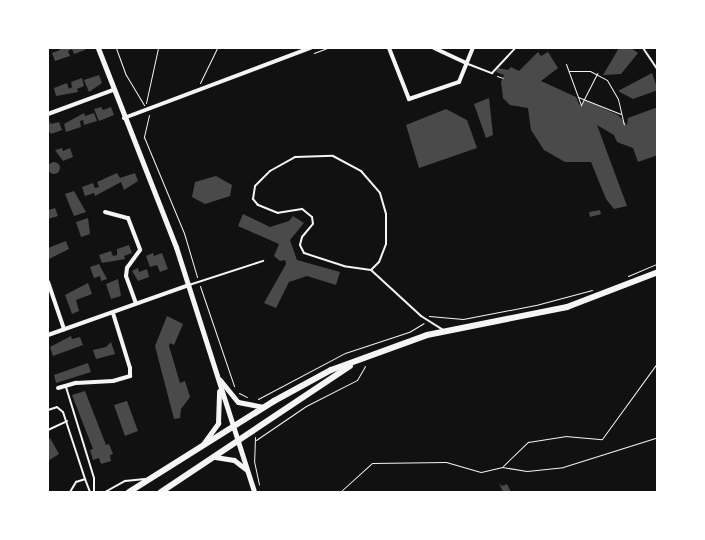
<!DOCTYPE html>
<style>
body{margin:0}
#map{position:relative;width:705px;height:540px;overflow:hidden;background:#111;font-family:Jost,sans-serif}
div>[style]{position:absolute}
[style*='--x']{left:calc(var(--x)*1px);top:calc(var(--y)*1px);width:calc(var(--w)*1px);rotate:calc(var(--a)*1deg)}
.building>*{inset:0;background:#4a4a4a}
.round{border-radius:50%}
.path>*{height:1px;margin:-0.5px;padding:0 0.5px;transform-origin:0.5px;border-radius:0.5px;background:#f5f5f5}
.service>*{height:2px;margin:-1px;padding:0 1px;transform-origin:1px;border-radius:1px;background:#f5f5f5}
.minor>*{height:4px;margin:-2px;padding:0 2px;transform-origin:2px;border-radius:2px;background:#f5f5f5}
.tertiary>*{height:5px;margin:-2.5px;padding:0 2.5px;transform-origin:2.5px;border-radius:2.5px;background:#f5f5f5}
.primary>*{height:6px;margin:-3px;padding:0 3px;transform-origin:3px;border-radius:3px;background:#f5f5f5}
span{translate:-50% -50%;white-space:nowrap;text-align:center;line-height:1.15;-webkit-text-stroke:4px #fff;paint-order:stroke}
.frame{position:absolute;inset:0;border:49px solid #fff;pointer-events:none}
</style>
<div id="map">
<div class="building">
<i style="clip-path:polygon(59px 48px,85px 48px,85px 50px,74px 54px,72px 49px,68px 51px,70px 56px,55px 61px,52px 53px,60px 50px)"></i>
<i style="clip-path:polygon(619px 48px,631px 48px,638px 53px,621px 74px,603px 75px)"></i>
<i style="clip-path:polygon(538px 52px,541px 56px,548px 52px,558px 68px,541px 81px,576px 97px,579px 104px,582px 106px,585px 100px,618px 115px,627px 125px,628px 118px,658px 107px,658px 155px,638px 162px,633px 148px,617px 142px,614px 135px,597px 125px,627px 206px,614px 209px,606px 199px,591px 162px,565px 162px,544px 150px,531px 130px,528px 108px,510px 105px,503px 98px,501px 82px,504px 75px,496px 72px,498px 68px,508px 70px,511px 67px,519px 71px)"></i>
<i style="clip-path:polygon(652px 73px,658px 90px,633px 99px,618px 91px)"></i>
<i style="clip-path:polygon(99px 75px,102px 83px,89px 92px,84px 80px)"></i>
<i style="clip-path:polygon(82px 78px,84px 86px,77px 89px,78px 92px,56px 96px,54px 88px,67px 83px,69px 89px,72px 87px,71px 82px)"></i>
<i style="clip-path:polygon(489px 98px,493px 135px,486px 138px,474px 104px)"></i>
<i style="clip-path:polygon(101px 107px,103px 110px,111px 107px,114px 115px,99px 121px,94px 109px)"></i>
<i style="clip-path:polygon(446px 109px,467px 120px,477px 148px,419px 168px,406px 125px)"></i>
<i style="clip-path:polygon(84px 113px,85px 116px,94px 113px,97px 121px,84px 125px,83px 120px,80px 121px,81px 127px,66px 132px,64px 124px)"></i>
<i style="clip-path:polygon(50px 121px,51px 124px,59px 122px,62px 130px,51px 134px,48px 130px)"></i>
<i style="clip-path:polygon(62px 148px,63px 151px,70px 148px,73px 157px,63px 161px,55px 150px)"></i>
<i class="round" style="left:48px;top:162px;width:12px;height:12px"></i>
<i style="clip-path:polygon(117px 173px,120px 178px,135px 173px,138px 181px,124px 190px,121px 182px,95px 196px,94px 193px,85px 196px,82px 187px,93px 183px,95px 188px,99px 187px,97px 182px)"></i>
<i style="clip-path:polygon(216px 176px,232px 185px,230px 196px,205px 204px,192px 197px,195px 182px)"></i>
<i style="clip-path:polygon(74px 191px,86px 212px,74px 216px,65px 194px)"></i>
<i style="clip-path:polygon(55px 208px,58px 216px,48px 219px,48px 210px)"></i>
<i style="clip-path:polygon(600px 210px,601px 214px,590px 217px,589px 212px)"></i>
<i style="clip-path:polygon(243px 214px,270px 227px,289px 221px,293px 216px,304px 223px,290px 240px,297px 260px,340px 272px,336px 285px,307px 276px,289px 282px,276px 308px,264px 303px,286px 264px,285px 260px,280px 261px,274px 256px,279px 244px,238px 226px)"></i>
<i style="clip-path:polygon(88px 218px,90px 234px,81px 237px,76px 222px)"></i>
<i style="clip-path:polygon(66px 241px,69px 249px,49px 259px,48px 248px)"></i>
<i style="clip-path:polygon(129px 245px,132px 253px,124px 256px,125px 259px,102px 263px,99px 255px,111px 251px,113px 256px,117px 255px,117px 249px)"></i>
<i style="clip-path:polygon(153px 253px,154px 256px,162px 253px,168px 269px,160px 272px,157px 265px,150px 267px,146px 256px)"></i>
<i style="clip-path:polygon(99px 264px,107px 279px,101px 281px,100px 276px,94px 278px,90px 267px)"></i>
<i style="clip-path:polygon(138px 268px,139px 272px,147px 269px,149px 277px,138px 281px,132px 271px)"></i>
<i style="clip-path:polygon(118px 279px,121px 296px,111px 299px,106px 284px)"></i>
<i style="clip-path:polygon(88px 283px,92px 294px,76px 300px,79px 311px,72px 314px,65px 295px)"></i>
<i style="clip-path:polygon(167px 316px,183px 324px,174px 345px,170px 343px,169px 346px,180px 383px,185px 381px,190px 397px,181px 409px,180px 418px,174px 419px,155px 346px)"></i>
<i style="clip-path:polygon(71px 336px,72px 339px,80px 337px,83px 345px,53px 356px,50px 347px)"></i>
<i style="clip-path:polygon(111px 342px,115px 354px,96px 359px,93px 350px,106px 347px)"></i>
<i style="clip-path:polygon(88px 363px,91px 372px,56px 383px,54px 375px)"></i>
<i style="clip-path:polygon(85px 391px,106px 445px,109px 444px,113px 454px,110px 455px,111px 461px,101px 464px,99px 458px,93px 460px,90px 450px,93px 449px,72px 395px)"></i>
<i style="clip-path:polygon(127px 401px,138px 431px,125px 436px,114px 405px)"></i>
<i style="clip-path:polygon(50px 438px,59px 454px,48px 461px,48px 440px)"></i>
<i style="clip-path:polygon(499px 483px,502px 486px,507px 484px,511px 492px,503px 492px)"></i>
</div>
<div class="path">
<i style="--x:116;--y:48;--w:29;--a:70"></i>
<i style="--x:126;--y:75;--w:35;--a:59"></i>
<i style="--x:314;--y:53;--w:14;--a:-21"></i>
<i style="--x:566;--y:64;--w:44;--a:69.9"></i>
<i style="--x:569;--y:71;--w:21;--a:0"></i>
<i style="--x:590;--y:71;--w:19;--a:28"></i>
<i style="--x:607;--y:80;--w:22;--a:60"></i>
<i style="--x:618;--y:99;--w:26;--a:77"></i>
<i style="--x:497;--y:76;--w:6;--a:18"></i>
<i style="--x:200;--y:83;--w:39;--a:-64"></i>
<i style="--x:578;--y:97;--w:46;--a:21.6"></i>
<i style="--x:146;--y:103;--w:56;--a:-77.7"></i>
<i style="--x:581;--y:105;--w:36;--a:-63"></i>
<i style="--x:149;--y:115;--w:23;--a:103"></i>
<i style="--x:144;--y:137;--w:104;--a:67.4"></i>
<i style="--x:184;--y:233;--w:46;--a:73.5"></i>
<i style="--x:628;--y:276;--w:33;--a:-23"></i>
<i style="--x:200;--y:286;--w:106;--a:71.2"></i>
<i style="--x:429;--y:316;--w:34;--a:5"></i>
<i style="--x:463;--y:319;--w:74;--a:-10.9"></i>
<i style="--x:536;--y:305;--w:58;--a:-15"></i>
<i style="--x:239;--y:393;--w:9;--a:27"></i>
<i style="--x:258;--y:399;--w:98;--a:-27.9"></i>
<i style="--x:345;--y:353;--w:67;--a:-18.2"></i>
<i style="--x:409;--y:332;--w:17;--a:-31"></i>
<i style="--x:255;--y:437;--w:24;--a:92"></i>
<i style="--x:254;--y:461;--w:24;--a:78"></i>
<i style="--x:256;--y:440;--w:60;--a:-34.2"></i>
<i style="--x:306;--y:406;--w:57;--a:-27"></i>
<i style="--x:357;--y:380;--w:16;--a:-60"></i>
<i style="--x:503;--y:466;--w:35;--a:-44"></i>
<i style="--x:528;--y:442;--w:37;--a:-9"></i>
<i style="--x:565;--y:436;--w:37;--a:5"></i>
<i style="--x:602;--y:439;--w:95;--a:-54"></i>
<i style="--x:340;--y:492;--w:43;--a:-42.2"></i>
<i style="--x:372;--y:463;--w:74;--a:-0.8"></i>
<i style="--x:446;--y:462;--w:36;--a:16"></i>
<i style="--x:481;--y:472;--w:22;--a:-13"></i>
<i style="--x:502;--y:467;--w:25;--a:9"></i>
<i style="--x:527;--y:471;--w:36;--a:-6"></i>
<i style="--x:563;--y:467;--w:100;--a:-17.5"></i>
</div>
<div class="service">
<i style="--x:643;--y:48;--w:27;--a:56"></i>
<i style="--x:468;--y:64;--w:26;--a:21"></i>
<i style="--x:492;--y:73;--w:34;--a:-47"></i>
<i style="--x:371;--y:270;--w:27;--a:-172"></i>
<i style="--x:344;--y:266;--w:42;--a:-162"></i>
<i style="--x:304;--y:253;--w:9;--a:-117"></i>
<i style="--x:300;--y:245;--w:8;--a:-76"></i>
<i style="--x:302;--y:237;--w:17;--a:-50"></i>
<i style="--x:313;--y:224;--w:7;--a:-98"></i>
<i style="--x:312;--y:217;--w:13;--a:-141"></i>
<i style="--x:302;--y:209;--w:24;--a:171"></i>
<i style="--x:278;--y:213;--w:22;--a:-158"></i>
<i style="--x:258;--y:205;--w:8;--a:-130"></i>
<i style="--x:253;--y:199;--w:13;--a:-81"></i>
<i style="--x:255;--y:186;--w:21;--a:-45"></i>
<i style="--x:270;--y:171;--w:29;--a:-29"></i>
<i style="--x:295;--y:157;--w:38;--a:-2"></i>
<i style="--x:333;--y:156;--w:32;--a:28"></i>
<i style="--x:361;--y:171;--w:29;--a:49"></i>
<i style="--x:380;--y:193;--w:22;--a:74"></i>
<i style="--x:386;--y:214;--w:30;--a:90"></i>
<i style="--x:386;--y:244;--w:19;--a:111"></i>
<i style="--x:379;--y:262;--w:11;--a:135"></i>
<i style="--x:371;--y:270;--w:68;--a:42.6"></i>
<i style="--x:421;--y:316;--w:26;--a:32"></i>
<i style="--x:189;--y:285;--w:78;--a:-18"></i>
<i style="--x:66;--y:387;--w:95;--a:72.9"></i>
<i style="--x:94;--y:478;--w:14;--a:90"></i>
<i style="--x:48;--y:410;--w:9;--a:-18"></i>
<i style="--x:57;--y:407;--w:8;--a:40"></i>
<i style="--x:63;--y:412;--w:71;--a:71.8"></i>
<i style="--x:48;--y:430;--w:21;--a:-25"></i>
<i style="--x:70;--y:492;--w:12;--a:-59"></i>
<i style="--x:76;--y:482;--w:9;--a:-18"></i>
<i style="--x:85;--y:479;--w:14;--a:69"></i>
<i style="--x:105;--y:492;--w:23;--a:-29"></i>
<i style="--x:125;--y:481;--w:20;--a:-6"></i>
</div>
<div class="minor">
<i style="--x:389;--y:48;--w:55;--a:68.6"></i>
<i style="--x:409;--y:99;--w:53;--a:-18.8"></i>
<i style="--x:459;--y:82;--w:37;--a:-68"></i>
<i style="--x:434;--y:48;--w:35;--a:25"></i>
<i style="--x:48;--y:114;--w:69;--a:-20.3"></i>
<i style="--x:124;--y:118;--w:199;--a:-20.6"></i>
<i style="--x:105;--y:212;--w:24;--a:15"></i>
<i style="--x:128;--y:218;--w:34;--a:69"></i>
<i style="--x:140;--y:250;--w:22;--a:126"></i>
<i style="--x:127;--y:268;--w:8;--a:97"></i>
<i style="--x:126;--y:276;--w:29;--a:70"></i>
<i style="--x:48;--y:282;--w:50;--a:71.2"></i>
<i style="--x:48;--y:335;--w:150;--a:-19.5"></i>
<i style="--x:58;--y:388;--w:19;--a:-16"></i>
<i style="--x:76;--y:383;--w:37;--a:-3"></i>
<i style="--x:113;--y:381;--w:18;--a:-16"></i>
<i style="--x:130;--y:376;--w:8;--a:-90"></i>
<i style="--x:130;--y:368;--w:58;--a:-107.2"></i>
</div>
<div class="tertiary">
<i style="--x:98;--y:48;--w:214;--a:68.6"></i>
<i style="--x:176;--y:247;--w:257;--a:72.3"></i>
<i style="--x:220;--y:380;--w:28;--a:51"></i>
<i style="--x:238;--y:402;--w:26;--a:11"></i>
<i style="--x:203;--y:444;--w:26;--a:-54"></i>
<i style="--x:218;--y:423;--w:32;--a:-88"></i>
<i style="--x:215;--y:457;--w:19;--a:9"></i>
<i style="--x:234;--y:460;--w:16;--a:38"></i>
</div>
<div class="primary">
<i style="--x:129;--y:492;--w:171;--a:-32.1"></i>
<i style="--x:274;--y:401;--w:65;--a:-28.5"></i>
<i style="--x:331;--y:370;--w:102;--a:-20"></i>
<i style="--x:427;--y:335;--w:143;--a:-11.3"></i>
<i style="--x:567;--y:307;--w:97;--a:-21"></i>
<i style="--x:161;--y:492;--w:227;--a:-33.7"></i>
</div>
<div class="frame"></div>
</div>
